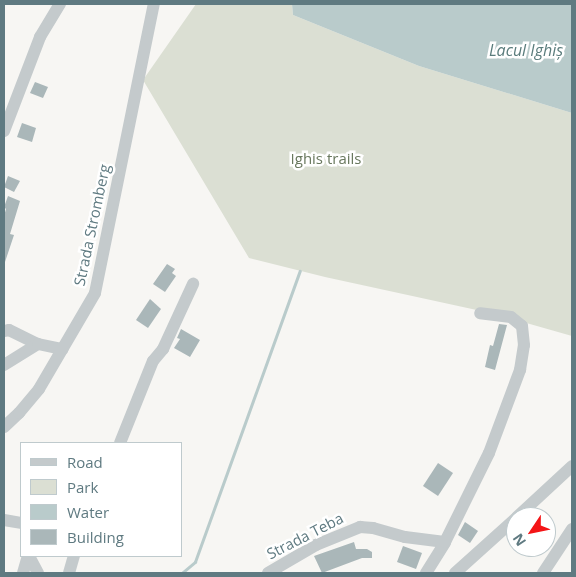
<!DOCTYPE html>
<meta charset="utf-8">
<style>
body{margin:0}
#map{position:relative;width:576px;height:577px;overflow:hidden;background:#f7f6f3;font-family:"Open Sans",sans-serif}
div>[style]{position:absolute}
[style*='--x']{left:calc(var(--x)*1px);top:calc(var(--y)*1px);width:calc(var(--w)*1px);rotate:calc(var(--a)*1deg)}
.green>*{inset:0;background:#dbdfd3}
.water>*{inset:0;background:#b9cbcb}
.stream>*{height:2.5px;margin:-1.25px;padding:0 1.25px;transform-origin:1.25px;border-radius:1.25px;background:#b9cbcb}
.building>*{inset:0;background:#aab7b9}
.minor>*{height:12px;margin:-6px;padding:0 6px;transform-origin:6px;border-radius:6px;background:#c4cacc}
span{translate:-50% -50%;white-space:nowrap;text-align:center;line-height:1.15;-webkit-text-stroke:5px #fff;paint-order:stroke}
.park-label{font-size:15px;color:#69785e}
.street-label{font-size:15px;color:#5f7a81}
.water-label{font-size:16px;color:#5a7c7c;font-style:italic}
.frame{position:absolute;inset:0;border:5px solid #5f7a81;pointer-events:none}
.legend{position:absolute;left:20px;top:442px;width:162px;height:115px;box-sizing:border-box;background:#fff;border:1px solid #bfcacd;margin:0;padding:6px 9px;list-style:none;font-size:15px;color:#5f7a81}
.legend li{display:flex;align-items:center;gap:10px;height:25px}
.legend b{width:25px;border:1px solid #bfcacd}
.north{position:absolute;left:506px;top:507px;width:50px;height:50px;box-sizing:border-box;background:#fff;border:1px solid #bfcacd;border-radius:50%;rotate:236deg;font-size:14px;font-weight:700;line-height:20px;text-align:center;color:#5f7a81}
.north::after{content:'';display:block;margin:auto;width:18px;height:22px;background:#f41517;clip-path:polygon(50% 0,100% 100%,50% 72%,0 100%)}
</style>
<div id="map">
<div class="green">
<i style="clip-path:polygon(196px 4px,292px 4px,293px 15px,419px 66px,572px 113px,572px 336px,495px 314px,325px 277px,249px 258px,143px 80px)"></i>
</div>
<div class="water">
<i style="clip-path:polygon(292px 4px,572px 4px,572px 113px,419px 66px,293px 15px)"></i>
</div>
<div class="stream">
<i style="--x:182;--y:573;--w:17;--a:-40"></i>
<i style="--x:195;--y:562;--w:309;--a:-70.2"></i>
</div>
<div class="building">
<i style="clip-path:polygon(35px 82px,48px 87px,43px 98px,30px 93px)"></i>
<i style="clip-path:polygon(22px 123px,36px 128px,32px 142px,17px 137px)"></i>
<i style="clip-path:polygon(8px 176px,20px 181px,14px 192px,4px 187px)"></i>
<i style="clip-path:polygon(8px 196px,20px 201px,10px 234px,14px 235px,5px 262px,4px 216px,6px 209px,4px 207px)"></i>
<i style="clip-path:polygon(167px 264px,175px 269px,172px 273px,176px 276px,165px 292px,153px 284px)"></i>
<i style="clip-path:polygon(150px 299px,161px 309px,148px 328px,136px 320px)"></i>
<i style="clip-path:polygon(499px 324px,507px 325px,495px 370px,485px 367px,490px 345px,493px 346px)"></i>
<i style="clip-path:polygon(181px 329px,200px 340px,190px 357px,174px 348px,180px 339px,177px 338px)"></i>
<i style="clip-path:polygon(438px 463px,453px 473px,438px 496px,423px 486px)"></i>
<i style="clip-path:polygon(465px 522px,478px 531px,470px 543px,458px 535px)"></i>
<i style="clip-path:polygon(354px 542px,356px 549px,367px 549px,372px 552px,372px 558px,362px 558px,322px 573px,314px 556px)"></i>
<i style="clip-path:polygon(403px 546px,422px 553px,416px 569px,397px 562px)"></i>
</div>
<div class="minor">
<i style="--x:4;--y:131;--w:101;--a:-69"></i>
<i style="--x:40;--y:37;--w:39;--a:-59"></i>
<i style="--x:4;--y:331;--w:5;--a:-11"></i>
<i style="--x:9;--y:330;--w:32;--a:26"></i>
<i style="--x:4;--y:365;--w:40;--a:-32"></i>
<i style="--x:38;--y:344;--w:25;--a:12"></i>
<i style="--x:4;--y:427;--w:21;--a:-43"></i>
<i style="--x:19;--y:413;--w:31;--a:-50"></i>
<i style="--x:39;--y:389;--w:111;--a:-59.7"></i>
<i style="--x:95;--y:293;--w:295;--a:-78.5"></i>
<i style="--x:120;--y:443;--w:88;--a:-68.1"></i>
<i style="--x:153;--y:361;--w:16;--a:-50"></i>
<i style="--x:163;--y:349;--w:72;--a:-65.2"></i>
<i style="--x:517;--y:517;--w:75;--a:-42.8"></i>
<i style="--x:4;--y:520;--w:17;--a:10"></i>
<i style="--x:29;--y:556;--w:19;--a:62"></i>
<i style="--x:23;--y:573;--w:18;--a:-74"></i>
<i style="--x:69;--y:573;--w:18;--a:-74"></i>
<i style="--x:268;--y:573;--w:56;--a:-30.3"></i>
<i style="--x:316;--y:545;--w:48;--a:-22.2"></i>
<i style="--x:360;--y:527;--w:13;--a:4"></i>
<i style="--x:373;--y:528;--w:33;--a:16"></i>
<i style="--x:405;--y:537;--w:40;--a:7.1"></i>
<i style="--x:426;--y:573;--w:36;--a:-58"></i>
<i style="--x:445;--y:542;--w:99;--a:-63.7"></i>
<i style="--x:489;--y:453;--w:89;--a:-69.5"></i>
<i style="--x:520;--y:370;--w:25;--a:-81"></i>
<i style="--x:524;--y:345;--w:19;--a:-96"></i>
<i style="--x:522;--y:326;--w:14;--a:-141"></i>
<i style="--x:511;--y:317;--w:31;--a:-173"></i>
<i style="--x:455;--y:573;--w:82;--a:-42"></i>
<i style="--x:543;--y:573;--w:53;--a:-56.6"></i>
</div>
<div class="park-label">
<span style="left:326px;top:159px">Ighis trails</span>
</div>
<div class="street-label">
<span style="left:92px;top:225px;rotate:-78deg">Strada Stromberg</span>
<span style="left:305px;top:536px;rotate:-27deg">Strada Teba</span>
</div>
<div class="water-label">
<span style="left:526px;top:50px">Lacul Ighiș</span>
</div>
<div class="frame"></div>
<ul class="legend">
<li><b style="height:6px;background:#c4cacc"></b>Road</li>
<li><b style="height:14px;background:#dbdfd3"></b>Park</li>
<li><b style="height:14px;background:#b9cbcb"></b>Water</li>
<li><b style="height:14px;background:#aab7b9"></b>Building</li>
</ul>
<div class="north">N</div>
</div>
